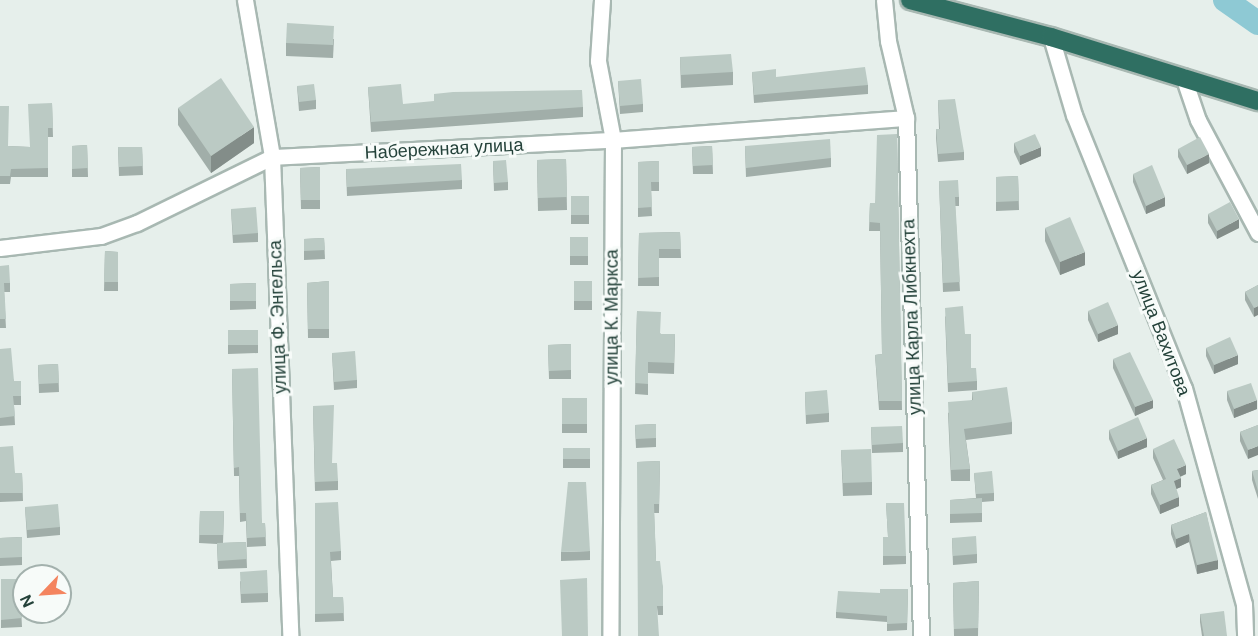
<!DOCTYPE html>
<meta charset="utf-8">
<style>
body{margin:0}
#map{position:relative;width:1258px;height:636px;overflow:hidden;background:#e6efeb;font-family:"DM Sans",sans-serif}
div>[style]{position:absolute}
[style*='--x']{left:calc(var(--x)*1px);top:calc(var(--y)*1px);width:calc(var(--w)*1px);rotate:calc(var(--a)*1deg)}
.river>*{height:24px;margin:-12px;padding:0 12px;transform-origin:12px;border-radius:12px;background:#8ec9d4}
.roads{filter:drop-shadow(2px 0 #a8b8b2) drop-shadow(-2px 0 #a8b8b2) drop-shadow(0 2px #a8b8b2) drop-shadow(0 -2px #a8b8b2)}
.street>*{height:15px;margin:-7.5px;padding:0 7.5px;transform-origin:7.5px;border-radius:7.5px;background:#fff}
.highway>*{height:18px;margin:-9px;padding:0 9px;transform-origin:9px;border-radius:9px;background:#2f6f62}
.wall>*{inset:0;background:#a1aea9}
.shaded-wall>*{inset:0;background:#838d89}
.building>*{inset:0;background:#bbcac4}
span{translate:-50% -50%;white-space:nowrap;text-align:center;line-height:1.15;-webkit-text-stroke:6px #f7fbf9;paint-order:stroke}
.street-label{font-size:18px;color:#24423a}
.north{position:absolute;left:12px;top:564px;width:60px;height:60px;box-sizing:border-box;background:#f7fbf9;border:2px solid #a3b1ad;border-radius:50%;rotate:245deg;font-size:16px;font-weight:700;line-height:24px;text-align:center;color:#24423a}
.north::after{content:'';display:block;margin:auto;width:21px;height:27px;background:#f4845f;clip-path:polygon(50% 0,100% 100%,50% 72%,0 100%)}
</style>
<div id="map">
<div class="river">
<i style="--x:1225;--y:0;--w:40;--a:34.9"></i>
</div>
<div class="roads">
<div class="street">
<i style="--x:245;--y:0;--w:159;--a:80.2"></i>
<i style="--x:272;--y:157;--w:479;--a:87.8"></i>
<i style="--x:602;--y:0;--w:61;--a:93.8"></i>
<i style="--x:598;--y:61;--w:80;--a:79.2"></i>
<i style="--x:613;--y:140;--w:496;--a:90.3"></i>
<i style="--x:884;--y:0;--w:41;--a:84.4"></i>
<i style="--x:888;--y:41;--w:79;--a:76.8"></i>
<i style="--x:906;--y:118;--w:518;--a:88.34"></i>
<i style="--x:1051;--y:37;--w:81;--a:73.6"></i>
<i style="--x:1074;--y:115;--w:294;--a:68.1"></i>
<i style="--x:1184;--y:388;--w:224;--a:74.5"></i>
<i style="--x:1244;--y:604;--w:32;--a:88"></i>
<i style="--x:1183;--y:76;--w:46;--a:71.2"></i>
<i style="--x:1198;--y:120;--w:128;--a:62"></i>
<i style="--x:0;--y:248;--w:102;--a:-6.8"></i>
<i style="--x:101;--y:236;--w:38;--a:-20"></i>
<i style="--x:137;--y:223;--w:150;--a:-26.1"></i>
<i style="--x:272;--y:157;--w:341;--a:-2.9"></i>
<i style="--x:613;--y:140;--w:294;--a:-4.3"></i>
</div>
<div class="highway">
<i style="--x:910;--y:0;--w:146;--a:14.7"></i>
<i style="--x:1051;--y:37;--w:217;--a:17.2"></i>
</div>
</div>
<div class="wall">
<i style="clip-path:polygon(334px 39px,333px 58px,286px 56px,286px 43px)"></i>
<i style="clip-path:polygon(680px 57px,733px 72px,733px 85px,681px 88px)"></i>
<i style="clip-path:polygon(752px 72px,776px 77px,868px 85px,868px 94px,754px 103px)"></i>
<i style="clip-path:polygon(618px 81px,643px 104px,643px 112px,620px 114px)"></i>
<i style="clip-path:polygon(297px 86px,316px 100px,316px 109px,299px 111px)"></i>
<i style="clip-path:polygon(368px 87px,403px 104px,583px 107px,583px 117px,371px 132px)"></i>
<i style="clip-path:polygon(938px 100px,964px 152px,964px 160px,938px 162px,936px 138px,936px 129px,939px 129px)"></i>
<i style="clip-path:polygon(52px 103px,53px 137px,48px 137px,48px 177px,11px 177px,10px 184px,0 184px,0 106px,8px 146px,30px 147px)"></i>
<i style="clip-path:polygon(178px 108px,254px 143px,211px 173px,178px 125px)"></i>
<i style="clip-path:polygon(897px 134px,902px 410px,879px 410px,875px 355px,882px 354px,880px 231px,869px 231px,870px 203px,875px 203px)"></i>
<i style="clip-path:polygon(1014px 143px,1041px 156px,1020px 165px,1014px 152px)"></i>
<i style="clip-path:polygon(87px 145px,88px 177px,72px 177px,72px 146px)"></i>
<i style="clip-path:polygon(712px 146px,713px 174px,693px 174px,692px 147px)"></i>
<i style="clip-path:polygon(745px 146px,831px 158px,831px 167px,746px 177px)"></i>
<i style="clip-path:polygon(118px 147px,142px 147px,143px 175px,119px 176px)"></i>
<i style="clip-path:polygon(1178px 149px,1209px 163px,1187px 174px,1178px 157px)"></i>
<i style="clip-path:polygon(566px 159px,567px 210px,538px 211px,537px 160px)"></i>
<i style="clip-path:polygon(493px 161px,508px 182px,508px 190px,494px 191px)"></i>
<i style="clip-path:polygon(659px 161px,659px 191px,651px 191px,652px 216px,638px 217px,638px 162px)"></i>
<i style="clip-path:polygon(320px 167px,320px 209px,301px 209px,300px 168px)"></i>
<i style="clip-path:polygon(346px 169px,462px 180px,462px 189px,347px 196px)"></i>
<i style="clip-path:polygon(1133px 174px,1165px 206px,1146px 214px,1133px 182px)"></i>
<i style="clip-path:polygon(1018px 176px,1019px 210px,996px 211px,996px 177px)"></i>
<i style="clip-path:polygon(939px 181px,959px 197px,959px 206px,955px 206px,960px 291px,943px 292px)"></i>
<i style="clip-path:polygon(571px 196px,589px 196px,589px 224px,571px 224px)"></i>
<i style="clip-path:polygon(231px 209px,258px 233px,258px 242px,233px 243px)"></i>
<i style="clip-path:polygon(1208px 214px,1239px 228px,1217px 239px,1208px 223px)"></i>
<i style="clip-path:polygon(1045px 228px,1085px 265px,1060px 275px,1045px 241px)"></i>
<i style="clip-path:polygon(680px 232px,681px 258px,659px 258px,659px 286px,638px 286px,639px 233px)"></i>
<i style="clip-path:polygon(570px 237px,588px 237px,588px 265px,570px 265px)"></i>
<i style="clip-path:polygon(324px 238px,325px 259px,304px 260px,304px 239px)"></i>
<i style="clip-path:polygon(105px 251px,118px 252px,118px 291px,104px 291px)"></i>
<i style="clip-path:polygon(0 266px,10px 283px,10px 292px,4px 292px,6px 328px,0 328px)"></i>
<i style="clip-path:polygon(329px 281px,329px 338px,308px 338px,307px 283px)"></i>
<i style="clip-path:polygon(574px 281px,592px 281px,592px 310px,574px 310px)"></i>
<i style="clip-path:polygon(256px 283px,256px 309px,230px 310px,230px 284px)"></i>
<i style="clip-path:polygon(1258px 285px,1254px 317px,1245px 300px,1245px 292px)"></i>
<i style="clip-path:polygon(637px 311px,661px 334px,675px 334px,674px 374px,648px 373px,648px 395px,635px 394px)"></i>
<i style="clip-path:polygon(1088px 311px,1118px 334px,1098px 342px,1088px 320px)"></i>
<i style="clip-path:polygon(945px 316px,965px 334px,971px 368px,977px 381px,977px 390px,948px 392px)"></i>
<i style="clip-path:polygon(228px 330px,258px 330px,258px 353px,228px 354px)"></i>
<i style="clip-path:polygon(571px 344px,571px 379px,549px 379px,548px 345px)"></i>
<i style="clip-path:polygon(1206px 348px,1238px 364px,1214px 374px,1206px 356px)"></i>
<i style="clip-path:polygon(0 349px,14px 381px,21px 381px,21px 405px,14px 405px,15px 425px,0 426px)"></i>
<i style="clip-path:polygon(332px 353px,357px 380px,357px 388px,334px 390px)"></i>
<i style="clip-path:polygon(1113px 359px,1153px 408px,1135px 416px,1113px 368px)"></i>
<i style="clip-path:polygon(58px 364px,59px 392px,39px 393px,38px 365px)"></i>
<i style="clip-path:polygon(232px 369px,262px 523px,265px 523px,266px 546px,247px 547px,246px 521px,240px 522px,239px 476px,234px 476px)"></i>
<i style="clip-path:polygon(1227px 391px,1257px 409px,1234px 418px,1227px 400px)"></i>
<i style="clip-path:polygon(805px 392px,829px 413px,829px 422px,806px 424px)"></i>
<i style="clip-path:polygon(972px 392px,1012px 422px,1012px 434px,966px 440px,970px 469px,970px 481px,951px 481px,948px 413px,972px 400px)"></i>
<i style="clip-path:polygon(562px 398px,587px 398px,587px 433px,562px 433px)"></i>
<i style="clip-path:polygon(313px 406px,338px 481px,338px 490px,315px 491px)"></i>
<i style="clip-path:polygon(656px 424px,656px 447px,636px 448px,635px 425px)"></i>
<i style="clip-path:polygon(1258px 425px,1248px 459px,1240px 441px,1240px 432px)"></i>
<i style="clip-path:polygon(871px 427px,903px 443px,903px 452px,872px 453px)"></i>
<i style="clip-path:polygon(1109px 430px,1147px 447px,1118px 459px,1109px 439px)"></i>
<i style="clip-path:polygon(0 447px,15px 473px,22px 473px,23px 501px,0 502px)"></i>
<i style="clip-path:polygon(563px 448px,590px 448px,590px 468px,563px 468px)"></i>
<i style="clip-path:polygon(1153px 449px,1186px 474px,1180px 477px,1181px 487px,1176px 489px,1179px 506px,1160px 514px,1151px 494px,1151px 485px,1163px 480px,1153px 458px)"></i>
<i style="clip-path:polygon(841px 450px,872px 482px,872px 495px,843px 496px)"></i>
<i style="clip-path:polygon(660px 461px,659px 513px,654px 513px,656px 561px,663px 588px,663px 615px,658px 615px,637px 462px)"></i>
<i style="clip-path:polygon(1258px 470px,1258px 499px,1252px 480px,1252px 471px)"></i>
<i style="clip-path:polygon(974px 473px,994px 493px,994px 501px,982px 502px,982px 522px,950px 523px,950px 500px,976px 498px)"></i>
<i style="clip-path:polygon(315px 503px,341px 551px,341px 560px,331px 561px,333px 597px,343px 597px,344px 621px,315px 622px)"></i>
<i style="clip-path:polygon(886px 503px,906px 556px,906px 564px,883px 565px,883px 537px,888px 537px)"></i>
<i style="clip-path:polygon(25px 507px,60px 527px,60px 535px,27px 538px)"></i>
<i style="clip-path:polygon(200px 511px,224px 511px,223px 543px,246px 542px,247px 568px,218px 569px,217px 544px,199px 543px)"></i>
<i style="clip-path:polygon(1206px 512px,1218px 569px,1197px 574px,1189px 542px,1176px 548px,1171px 534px,1171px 525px)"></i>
<i style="clip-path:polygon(22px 537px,22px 565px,0 566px,0 538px)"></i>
<i style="clip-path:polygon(952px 538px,977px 554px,977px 563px,953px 565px)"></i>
<i style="clip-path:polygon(590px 551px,590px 560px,561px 561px,561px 552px)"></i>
<i style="clip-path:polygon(1px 579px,24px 579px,24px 607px,21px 607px,22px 627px,1px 628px)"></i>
<i style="clip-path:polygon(240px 581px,268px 593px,268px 602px,241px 603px)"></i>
<i style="clip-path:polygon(979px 581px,978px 636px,954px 636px,953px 583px)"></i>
<i style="clip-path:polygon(908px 589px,907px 630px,887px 631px,887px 622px,836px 618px,836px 612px,880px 593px)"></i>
<i style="clip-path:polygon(1200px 614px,1227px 636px,1202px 636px,1200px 622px)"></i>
</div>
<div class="shaded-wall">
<i style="clip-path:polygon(254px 127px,254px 143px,211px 173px,211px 156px)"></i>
<i style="clip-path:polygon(1041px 147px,1041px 156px,1020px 165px,1020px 156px)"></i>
<i style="clip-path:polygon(1209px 154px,1209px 163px,1187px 174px,1187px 165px)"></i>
<i style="clip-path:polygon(1165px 197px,1165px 206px,1146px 214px,1146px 206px)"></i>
<i style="clip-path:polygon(1239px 219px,1239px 228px,1217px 239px,1217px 231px)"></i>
<i style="clip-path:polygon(1085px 252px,1085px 265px,1060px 275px,1060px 262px)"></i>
<i style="clip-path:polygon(1258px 306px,1258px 315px,1254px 317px,1254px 308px)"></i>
<i style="clip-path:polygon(1118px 325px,1118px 334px,1098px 342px,1098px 334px)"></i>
<i style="clip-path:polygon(1238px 355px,1238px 364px,1214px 374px,1214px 365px)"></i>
<i style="clip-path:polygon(1153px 400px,1153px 408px,1135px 416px,1135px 407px)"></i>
<i style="clip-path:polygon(1257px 400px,1257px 409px,1234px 418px,1234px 409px)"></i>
<i style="clip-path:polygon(1147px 438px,1147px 447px,1118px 459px,1118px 451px)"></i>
<i style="clip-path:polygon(1258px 446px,1258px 455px,1248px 459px,1248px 450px)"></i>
<i style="clip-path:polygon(1186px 465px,1186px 474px,1177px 478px,1177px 469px)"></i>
<i style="clip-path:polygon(1181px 478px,1181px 487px,1174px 490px,1174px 481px)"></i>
<i style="clip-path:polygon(1179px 497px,1179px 506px,1160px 514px,1160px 505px)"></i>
<i style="clip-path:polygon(1189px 534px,1189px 542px,1176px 548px,1176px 539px)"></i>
<i style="clip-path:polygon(1218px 560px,1218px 569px,1197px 574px,1197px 565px)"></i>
</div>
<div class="building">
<i style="clip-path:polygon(287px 23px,334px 26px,333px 45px,286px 43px)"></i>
<i style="clip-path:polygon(731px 54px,733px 72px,681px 75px,680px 57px)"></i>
<i style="clip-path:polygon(865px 67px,868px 85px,754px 95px,752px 72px,776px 69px,776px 77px)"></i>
<i style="clip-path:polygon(221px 78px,254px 127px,211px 156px,178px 108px)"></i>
<i style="clip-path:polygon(641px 79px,643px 104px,620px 106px,618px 81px)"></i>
<i style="clip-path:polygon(314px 84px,316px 100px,299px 102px,297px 86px)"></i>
<i style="clip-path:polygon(401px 84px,403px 104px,434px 101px,434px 94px,453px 92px,582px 90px,583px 107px,371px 122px,368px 87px)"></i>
<i style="clip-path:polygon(955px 99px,964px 152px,938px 154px,936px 129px,940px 129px,938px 100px)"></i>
<i style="clip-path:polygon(52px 103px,53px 128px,48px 128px,48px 168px,11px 169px,10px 176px,0 176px,0 106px,9px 106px,8px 146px,30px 147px,28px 104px)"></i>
<i style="clip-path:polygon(897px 134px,902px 401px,879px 401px,875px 355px,882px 354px,880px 223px,869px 222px,870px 203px,875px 203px,877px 135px)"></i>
<i style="clip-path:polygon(1035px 134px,1041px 147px,1020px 156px,1014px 143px)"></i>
<i style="clip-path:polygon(1200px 137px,1209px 154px,1187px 165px,1178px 149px)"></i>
<i style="clip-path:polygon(830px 139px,831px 158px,746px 168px,745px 146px)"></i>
<i style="clip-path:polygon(87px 145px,88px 168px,72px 169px,72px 146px)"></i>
<i style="clip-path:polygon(712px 146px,713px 165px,693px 166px,692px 147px)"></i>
<i style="clip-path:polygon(118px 147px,142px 147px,143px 166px,119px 167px)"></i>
<i style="clip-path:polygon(566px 159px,567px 197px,538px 198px,537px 160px)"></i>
<i style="clip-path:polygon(506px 160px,508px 182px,494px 183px,493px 161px)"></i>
<i style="clip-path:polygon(659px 161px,659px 182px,651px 182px,652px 207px,638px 208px,638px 162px)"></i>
<i style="clip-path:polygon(461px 164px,462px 180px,347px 187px,346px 169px)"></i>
<i style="clip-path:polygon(1152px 165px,1165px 197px,1146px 206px,1133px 174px)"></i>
<i style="clip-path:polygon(320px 167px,320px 200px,301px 200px,300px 168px)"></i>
<i style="clip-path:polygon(1018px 176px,1019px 201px,996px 202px,996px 177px)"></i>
<i style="clip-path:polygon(958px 180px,959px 197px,955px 197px,960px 282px,943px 283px,939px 181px)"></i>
<i style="clip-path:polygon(571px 196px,589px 196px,589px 215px,571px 215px)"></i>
<i style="clip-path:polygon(1230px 202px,1239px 219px,1217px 231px,1208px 214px)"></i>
<i style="clip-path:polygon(256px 207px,258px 233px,233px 235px,231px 209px)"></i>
<i style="clip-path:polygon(1070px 217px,1085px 252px,1060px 262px,1045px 228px)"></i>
<i style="clip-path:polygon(680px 232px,681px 249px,659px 249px,659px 277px,638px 278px,639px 233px)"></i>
<i style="clip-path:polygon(570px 237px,588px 237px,588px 256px,570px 256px)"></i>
<i style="clip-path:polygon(324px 238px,325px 250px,304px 251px,304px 239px)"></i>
<i style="clip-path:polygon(105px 251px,118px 252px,118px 282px,104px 282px)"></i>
<i style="clip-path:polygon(9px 265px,10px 283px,4px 283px,6px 319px,0 319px,0 266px)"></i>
<i style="clip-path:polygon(329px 281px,329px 329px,308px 329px,307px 283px)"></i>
<i style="clip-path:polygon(574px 281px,592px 281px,592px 301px,574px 301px)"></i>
<i style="clip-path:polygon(256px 283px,256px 301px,230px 301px,230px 284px)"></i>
<i style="clip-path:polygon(1258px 285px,1258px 306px,1254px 308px,1245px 292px)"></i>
<i style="clip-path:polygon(1108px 302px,1118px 325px,1098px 334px,1088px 311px)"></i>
<i style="clip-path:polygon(963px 306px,965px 334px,971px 334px,971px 368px,976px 368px,977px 381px,948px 383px,945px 308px)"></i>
<i style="clip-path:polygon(637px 311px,661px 312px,660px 334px,675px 334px,674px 363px,648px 362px,648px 384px,635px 383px)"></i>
<i style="clip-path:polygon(228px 330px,258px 330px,258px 345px,228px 345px)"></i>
<i style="clip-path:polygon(1230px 337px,1238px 355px,1214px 365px,1206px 348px)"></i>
<i style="clip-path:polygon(571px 344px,571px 370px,549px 371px,548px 345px)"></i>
<i style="clip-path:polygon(11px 348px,14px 381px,21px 381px,21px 396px,13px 396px,15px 416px,0 418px,0 349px)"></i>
<i style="clip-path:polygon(355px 351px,357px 380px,334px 382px,332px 353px)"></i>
<i style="clip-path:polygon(1130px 352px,1153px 400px,1135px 407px,1113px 359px)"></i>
<i style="clip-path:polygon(58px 364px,59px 383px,39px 384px,38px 365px)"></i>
<i style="clip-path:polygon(258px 368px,262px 523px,265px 523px,266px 537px,247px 538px,246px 513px,240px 513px,239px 467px,234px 468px,232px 369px)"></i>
<i style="clip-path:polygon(1251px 383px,1257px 400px,1234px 409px,1227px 391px)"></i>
<i style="clip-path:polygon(1007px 387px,1012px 422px,964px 429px,970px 469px,951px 470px,948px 402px,973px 400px,972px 392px)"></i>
<i style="clip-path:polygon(827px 390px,829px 413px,806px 415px,805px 392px)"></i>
<i style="clip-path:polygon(562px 398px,587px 398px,587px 424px,562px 424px)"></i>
<i style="clip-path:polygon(334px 405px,332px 463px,337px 463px,338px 481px,315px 482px,313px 406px)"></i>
<i style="clip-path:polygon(1138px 417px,1147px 438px,1118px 451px,1109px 430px)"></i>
<i style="clip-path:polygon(656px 424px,656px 438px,636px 439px,635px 425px)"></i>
<i style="clip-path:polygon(1258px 425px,1258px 446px,1248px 450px,1240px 432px)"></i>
<i style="clip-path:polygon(902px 426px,903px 443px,872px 445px,871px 427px)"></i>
<i style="clip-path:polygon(1174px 439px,1186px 465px,1177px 469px,1181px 478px,1174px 481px,1179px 497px,1160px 505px,1151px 485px,1166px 479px,1153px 449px)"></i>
<i style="clip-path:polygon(13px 446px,15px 473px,22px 473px,23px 493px,0 493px,0 447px)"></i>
<i style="clip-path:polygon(563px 448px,590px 448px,590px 459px,563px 459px)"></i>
<i style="clip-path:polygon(871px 449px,872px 482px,843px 483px,841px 450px)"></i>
<i style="clip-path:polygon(660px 461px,659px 504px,654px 504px,656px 561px,660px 561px,663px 588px,663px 606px,657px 606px,659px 636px,638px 636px,637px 462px)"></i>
<i style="clip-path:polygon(1258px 470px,1258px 491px,1252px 471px)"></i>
<i style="clip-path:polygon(992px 471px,994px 493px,976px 494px,974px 473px)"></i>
<i style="clip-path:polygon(568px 482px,586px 482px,590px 551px,561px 552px)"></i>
<i style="clip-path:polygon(982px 498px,982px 513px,950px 514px,950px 500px)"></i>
<i style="clip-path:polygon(338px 502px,341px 551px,330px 552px,333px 597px,343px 597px,344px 613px,315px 614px,315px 503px)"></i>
<i style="clip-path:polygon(886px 503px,904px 503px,906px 556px,883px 556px,883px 537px,888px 537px)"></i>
<i style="clip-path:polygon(58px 504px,60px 527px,27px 530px,25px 507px)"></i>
<i style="clip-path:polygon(200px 511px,224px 511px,223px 535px,199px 535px)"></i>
<i style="clip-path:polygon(1206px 512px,1218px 560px,1197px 565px,1189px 534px,1176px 539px,1171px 525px)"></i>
<i style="clip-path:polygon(976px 536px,977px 554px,953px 556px,952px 538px)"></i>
<i style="clip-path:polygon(22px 537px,22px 557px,0 558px,0 538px)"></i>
<i style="clip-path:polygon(246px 542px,247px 559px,218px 561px,217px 543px)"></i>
<i style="clip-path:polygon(267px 570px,268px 593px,241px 594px,240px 572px)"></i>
<i style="clip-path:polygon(587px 578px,588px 636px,562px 636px,560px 580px)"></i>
<i style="clip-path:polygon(1px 579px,24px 579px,24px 598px,21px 598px,22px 618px,1px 620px)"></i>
<i style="clip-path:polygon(979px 581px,978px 628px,954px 629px,953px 583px)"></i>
<i style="clip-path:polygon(880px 589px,908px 589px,907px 623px,887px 624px,887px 616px,836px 612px,838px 591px,880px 593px)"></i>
<i style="clip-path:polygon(1224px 611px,1227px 636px,1204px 636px,1200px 614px)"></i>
</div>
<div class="street-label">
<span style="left:444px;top:149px;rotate:-3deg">Набережная улица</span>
<span style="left:278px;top:317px;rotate:-92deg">улица Ф. Энгельса</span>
<span style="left:612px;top:317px;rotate:-90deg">улица К. Маркса</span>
<span style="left:912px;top:317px;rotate:-92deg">улица Карла Либкнехта</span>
<span style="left:1161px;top:333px;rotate:69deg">улица Вахитова</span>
</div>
<div class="north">N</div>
</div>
